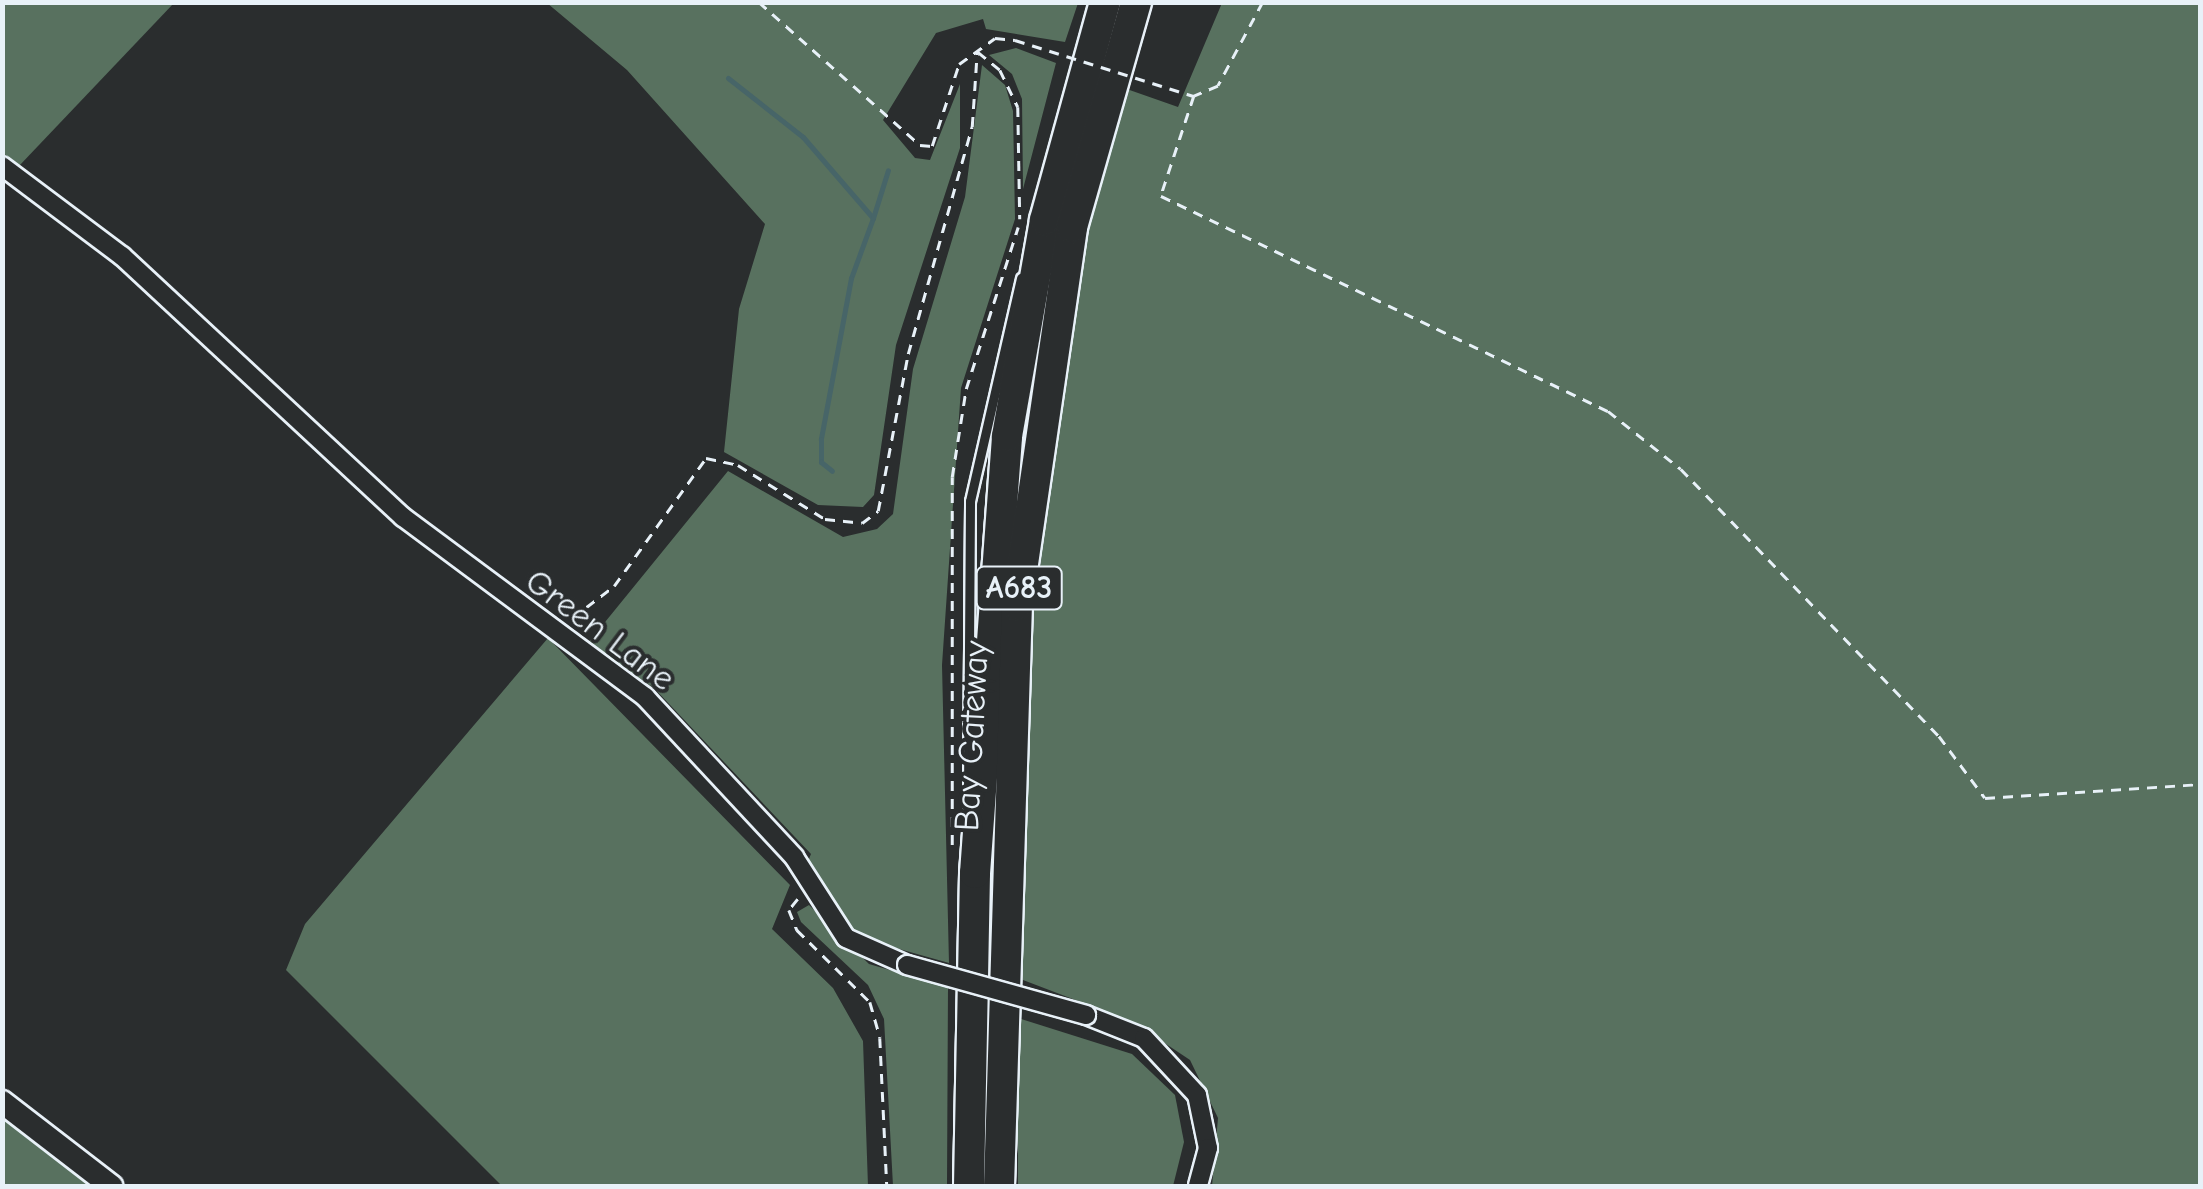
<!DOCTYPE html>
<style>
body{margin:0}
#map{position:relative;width:2203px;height:1189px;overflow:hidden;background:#2a2d2e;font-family:"Comic Neue",sans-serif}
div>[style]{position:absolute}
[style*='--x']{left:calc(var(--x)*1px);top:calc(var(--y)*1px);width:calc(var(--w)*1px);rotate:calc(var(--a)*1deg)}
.green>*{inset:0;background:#58715f}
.stream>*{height:5px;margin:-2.5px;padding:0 2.5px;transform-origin:2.5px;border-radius:2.5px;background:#476568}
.path>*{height:2.5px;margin-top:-1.25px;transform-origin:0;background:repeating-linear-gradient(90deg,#e8f1f8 0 10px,transparent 0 18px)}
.roads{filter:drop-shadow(2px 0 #e8f1f8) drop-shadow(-2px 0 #e8f1f8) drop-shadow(0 2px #e8f1f8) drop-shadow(0 -2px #e8f1f8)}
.service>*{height:9px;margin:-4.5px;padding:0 4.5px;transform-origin:4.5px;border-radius:4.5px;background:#2a2d2e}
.minor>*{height:18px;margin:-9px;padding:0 9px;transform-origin:9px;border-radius:9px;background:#2a2d2e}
.tertiary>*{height:22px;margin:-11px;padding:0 11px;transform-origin:11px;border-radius:11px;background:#2a2d2e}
.trunk>*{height:30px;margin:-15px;padding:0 15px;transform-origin:15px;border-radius:15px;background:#2a2d2e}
.path-bridge>*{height:2.5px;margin-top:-1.25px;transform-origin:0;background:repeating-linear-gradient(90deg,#e8f1f8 0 10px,transparent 0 18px)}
.bridges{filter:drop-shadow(2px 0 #e8f1f8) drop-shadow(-2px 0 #e8f1f8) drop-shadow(0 2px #e8f1f8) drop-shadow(0 -2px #e8f1f8)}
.minor-bridge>*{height:18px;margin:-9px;padding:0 9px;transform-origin:9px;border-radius:9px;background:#2a2d2e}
span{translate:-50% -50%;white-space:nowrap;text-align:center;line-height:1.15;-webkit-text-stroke:8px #2a2d2e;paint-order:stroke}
.shield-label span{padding:2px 8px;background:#2a2d2e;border:2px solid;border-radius:8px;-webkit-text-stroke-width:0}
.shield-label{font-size:32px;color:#e8f1f8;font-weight:700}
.street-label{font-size:35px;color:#e8f1f8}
.frame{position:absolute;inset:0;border:5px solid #e8f1f8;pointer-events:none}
</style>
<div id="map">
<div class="green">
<i style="clip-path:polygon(2px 3px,3px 2px,174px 3px,19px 166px,3px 153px)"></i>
<i style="clip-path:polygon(547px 3px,1078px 3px,1065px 42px,986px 29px,983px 19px,936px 33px,883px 120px,915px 158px,930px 160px,960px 84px,960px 148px,896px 345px,874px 495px,863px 507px,818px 505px,724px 452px,739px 309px,765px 224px,627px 70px)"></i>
<i style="clip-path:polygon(1222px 3px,2200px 3px,2200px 1186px,1212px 1186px,1218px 1118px,1190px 1060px,1133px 1022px,1023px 980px,1015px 893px,1022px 698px,1091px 193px,1121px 87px,1178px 107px)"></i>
<i style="clip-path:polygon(1016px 48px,1056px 63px,1023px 189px,1022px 99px,1012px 74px,989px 55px)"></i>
<i style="clip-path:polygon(982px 65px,1005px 85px,1013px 111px,1015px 219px,961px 388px,942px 665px,949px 963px,853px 936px,806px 866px,811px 854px,654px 688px,588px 643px,728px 471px,843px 537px,877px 529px,893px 514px,913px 369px,965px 197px)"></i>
<i style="clip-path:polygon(548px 638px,790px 885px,772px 929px,833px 988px,863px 1041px,868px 1186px,502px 1186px,286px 970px,305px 924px)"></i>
<i style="clip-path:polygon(809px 905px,869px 964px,948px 987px,947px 1186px,893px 1186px,884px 1019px,868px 985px,801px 922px,797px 912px)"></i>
<i style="clip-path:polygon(1018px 1018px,1132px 1054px,1175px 1095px,1184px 1142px,1173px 1186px,1018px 1186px)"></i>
<i style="clip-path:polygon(2px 1115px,96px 1186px,3px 1186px)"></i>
</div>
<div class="stream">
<i style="--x:728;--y:78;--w:95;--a:38.2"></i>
<i style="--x:803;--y:137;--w:107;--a:49.2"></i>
<i style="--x:873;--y:218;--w:64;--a:110.1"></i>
<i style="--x:851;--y:278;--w:164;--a:100.6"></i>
<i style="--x:821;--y:439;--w:23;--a:90"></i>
<i style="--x:821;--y:462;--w:14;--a:39"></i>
<i style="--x:873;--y:218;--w:50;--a:-72.6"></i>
</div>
<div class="path">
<i style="--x:759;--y:2;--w:215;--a:41.6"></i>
<i style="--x:920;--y:145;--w:12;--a:5"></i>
<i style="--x:932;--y:146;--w:86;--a:-71.8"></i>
<i style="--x:959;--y:64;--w:44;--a:-35.8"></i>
<i style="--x:995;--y:38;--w:20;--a:6"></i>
<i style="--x:1263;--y:2;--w:95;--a:118.2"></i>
<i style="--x:1218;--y:86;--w:26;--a:157"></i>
<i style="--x:1194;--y:96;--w:105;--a:108.3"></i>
<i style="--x:1161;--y:196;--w:496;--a:25.7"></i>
<i style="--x:1608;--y:411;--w:93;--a:38.5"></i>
<i style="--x:1681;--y:469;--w:371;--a:46"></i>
<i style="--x:1939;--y:736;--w:77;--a:53.4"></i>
<i style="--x:1985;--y:798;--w:215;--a:-3.7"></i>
<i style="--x:978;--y:52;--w:28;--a:39"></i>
<i style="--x:1000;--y:70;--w:41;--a:64.1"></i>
<i style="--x:1018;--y:107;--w:112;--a:89"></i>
<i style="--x:572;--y:618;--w:53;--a:-37.3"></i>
<i style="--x:614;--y:586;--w:158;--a:-54.3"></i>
<i style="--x:706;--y:458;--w:33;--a:12"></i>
<i style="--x:738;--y:465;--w:102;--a:31.8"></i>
<i style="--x:825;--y:519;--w:37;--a:6"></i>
<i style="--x:862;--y:523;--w:20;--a:-37"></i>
<i style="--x:878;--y:511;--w:160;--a:-79.2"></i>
<i style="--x:908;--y:354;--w:236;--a:-74.3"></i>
<i style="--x:972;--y:127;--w:76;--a:-86.2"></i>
<i style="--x:952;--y:845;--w:368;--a:-90"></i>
<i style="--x:952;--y:477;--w:89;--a:-81"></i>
<i style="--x:966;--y:389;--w:170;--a:-72.2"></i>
<i style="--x:798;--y:899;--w:14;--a:129"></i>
<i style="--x:789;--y:910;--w:22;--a:68"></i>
<i style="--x:797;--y:930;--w:103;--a:44.6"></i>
<i style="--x:870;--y:1002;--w:37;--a:74"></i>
<i style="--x:880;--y:1038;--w:148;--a:87.3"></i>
</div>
<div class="roads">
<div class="service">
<i style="--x:968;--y:791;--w:290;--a:-89.6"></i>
<i style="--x:970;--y:501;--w:229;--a:-77.1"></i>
</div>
<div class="minor">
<i style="--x:2;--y:166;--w:150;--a:36.9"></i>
<i style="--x:122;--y:256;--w:384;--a:42.9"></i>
<i style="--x:403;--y:517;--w:302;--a:36.6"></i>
<i style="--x:645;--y:697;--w:219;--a:47"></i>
<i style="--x:794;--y:857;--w:96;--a:57.3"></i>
<i style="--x:846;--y:938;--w:67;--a:23.9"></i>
<i style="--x:1086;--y:1015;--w:62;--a:21.6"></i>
<i style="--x:1144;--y:1038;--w:78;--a:47.1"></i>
<i style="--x:1197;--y:1095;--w:54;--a:78.3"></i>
<i style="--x:1208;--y:1148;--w:39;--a:105"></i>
</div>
<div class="tertiary">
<i style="--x:2;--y:1102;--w:138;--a:37.6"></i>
</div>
<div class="trunk">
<i style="--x:969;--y:1186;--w:313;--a:-88.9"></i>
<i style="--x:975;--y:873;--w:438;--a:-85.8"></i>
<i style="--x:1007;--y:436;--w:219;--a:-80"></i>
<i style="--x:1045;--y:220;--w:226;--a:-74.6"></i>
<i style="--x:999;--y:1186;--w:581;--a:-88.23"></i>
<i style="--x:1017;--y:605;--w:382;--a:-81.7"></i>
<i style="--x:1072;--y:227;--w:234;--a:-74.1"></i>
</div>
</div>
<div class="path-bridge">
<i style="--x:1015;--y:40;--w:188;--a:17.4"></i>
</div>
<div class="bridges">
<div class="minor-bridge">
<i style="--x:907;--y:965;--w:186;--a:15.6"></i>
</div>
</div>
<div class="shield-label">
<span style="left:1019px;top:588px">A683</span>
</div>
<div class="street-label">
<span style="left:600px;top:630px;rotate:37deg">Green Lane</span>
<span style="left:972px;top:736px;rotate:-87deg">Bay Gateway</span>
</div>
<div class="frame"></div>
</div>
